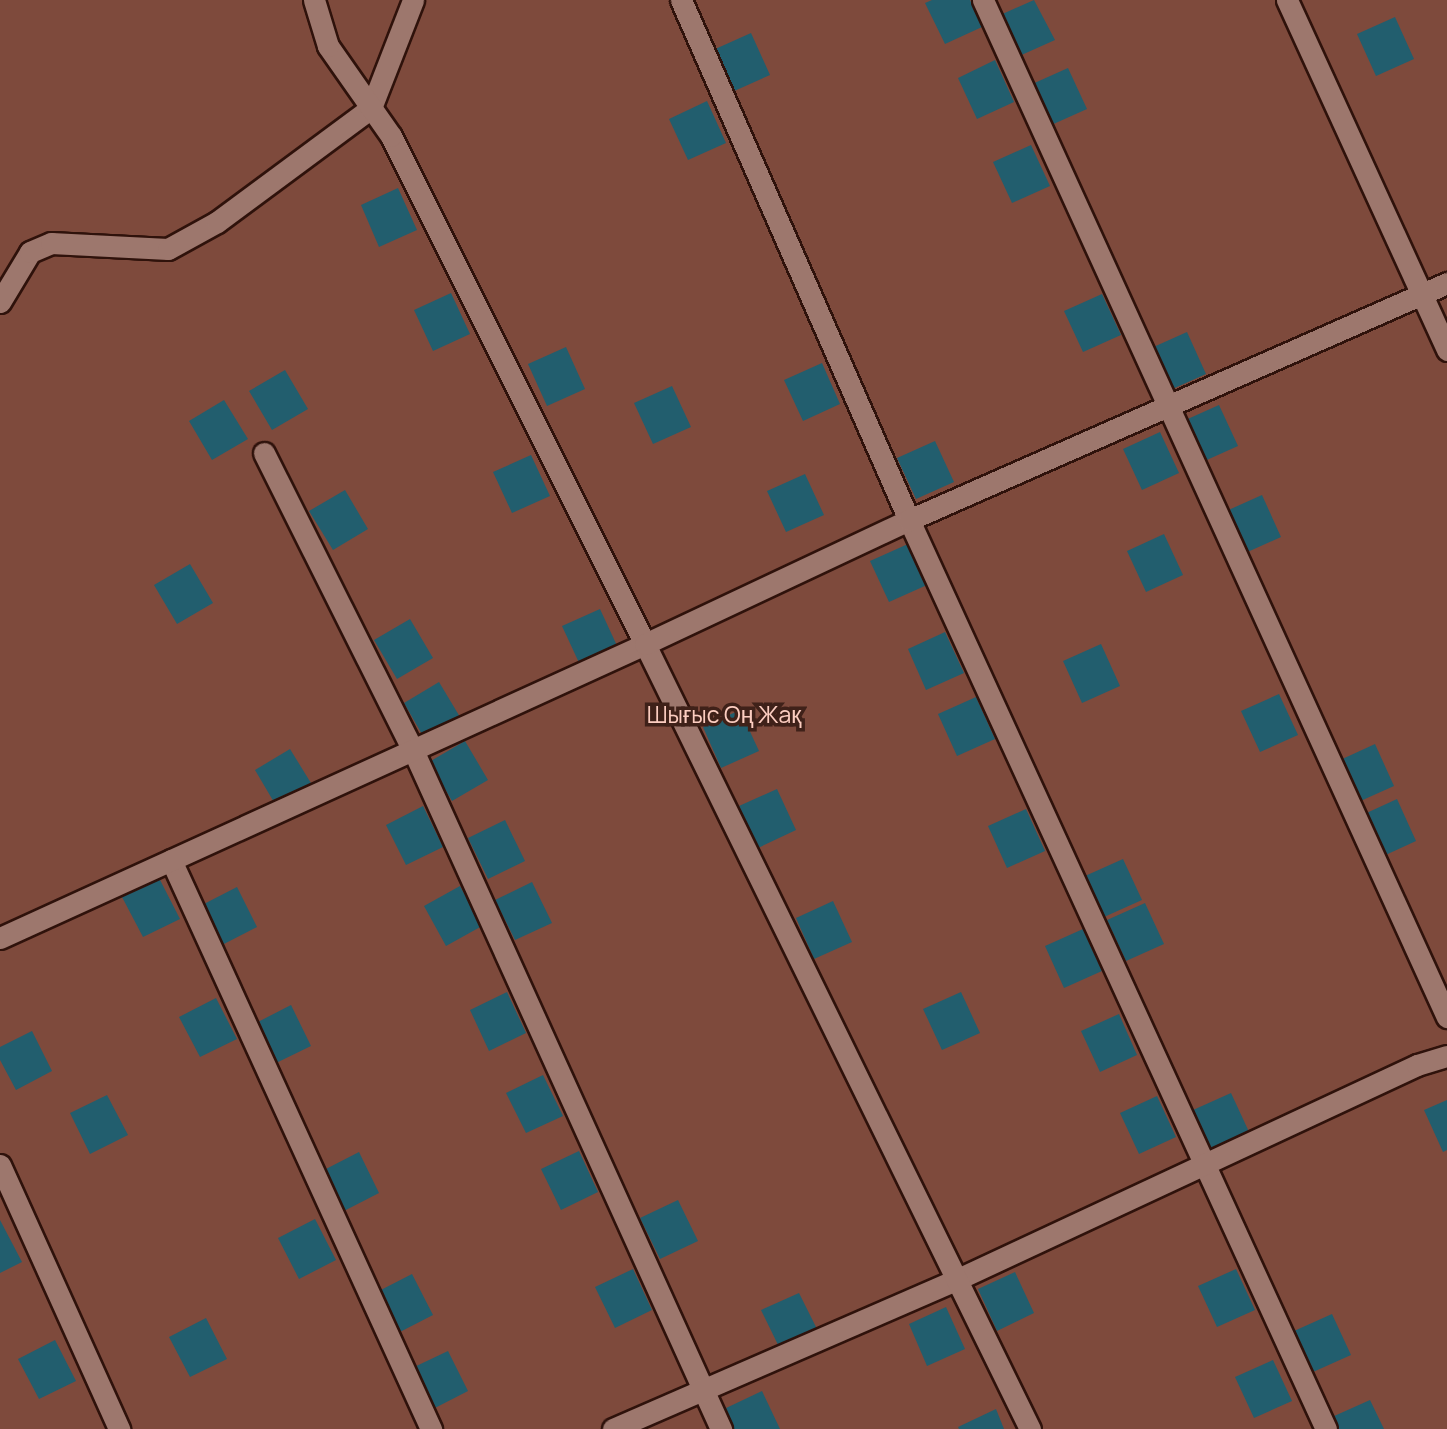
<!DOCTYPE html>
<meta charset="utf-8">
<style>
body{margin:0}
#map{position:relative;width:1447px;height:1429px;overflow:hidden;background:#4b2b22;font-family:Manrope,sans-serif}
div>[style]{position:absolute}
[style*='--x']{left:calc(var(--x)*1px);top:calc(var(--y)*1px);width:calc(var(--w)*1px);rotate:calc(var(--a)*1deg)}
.green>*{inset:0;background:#7e4a3c}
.building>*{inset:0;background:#225e6e}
.roads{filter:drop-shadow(2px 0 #2f120b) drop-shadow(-2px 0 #2f120b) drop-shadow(0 2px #2f120b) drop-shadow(0 -2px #2f120b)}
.minor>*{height:21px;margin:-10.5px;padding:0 10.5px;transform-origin:10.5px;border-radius:10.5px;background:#9d776d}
span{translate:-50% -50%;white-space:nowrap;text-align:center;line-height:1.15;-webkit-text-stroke:7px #3f2119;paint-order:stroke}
.park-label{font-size:23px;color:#fccdc0}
</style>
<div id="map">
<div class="green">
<i style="clip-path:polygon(0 0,1447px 0,1447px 1429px,0 1429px)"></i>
</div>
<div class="building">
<i style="clip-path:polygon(932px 0,970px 0,982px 27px,945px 44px,925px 3px)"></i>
<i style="clip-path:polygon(1034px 0,1055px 40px,1017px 57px,998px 16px)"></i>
<i style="clip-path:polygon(1395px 17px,1414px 59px,1376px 76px,1357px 34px)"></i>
<i style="clip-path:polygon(751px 33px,770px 75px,732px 92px,713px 50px)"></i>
<i style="clip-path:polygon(995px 60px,1014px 102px,977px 119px,958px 78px)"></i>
<i style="clip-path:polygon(1068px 68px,1087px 109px,1049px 126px,1030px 85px)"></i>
<i style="clip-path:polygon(707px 101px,726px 143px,688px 160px,669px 119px)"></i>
<i style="clip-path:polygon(1031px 145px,1050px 186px,1012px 203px,993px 162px)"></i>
<i style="clip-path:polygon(398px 188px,417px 230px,379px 247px,361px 205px)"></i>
<i style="clip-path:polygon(451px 293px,470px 334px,433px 351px,414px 310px)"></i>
<i style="clip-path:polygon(1102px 294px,1121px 335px,1083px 352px,1064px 311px)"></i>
<i style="clip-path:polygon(1187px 332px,1206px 374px,1168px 391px,1149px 349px)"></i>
<i style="clip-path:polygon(566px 347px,585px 389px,547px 406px,528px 364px)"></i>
<i style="clip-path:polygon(822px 363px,840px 404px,803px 421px,784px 380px)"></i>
<i style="clip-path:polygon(285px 370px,308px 409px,272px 430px,249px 391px)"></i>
<i style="clip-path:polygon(672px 386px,691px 427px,653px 444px,634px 403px)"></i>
<i style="clip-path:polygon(224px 400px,248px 439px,212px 460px,189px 421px)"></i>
<i style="clip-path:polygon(1219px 405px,1238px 446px,1200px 463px,1181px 422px)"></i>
<i style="clip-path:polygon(1160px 432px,1179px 473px,1142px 490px,1123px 449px)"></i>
<i style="clip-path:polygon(935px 441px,954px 482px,916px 499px,897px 458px)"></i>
<i style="clip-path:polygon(531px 455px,550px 496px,512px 513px,493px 472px)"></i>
<i style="clip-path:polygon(805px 474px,824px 515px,786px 532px,767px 491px)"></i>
<i style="clip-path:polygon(345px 490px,368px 529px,333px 550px,309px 511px)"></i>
<i style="clip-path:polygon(1262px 495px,1281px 537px,1243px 554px,1224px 512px)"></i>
<i style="clip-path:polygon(1164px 534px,1183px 575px,1146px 592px,1127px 551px)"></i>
<i style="clip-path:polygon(908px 544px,927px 585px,889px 602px,870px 561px)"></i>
<i style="clip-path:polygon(190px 564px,213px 603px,177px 624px,154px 585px)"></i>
<i style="clip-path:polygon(600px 609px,619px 650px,581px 667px,562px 626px)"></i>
<i style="clip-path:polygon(410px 619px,433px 658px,397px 679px,374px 640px)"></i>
<i style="clip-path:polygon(945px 632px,964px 673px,926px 690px,908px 649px)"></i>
<i style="clip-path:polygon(1101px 644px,1120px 686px,1082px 703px,1063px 661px)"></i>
<i style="clip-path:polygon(439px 682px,463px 722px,427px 743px,404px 703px)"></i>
<i style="clip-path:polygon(1279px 694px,1298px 735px,1260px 752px,1241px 711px)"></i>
<i style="clip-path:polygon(976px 697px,995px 739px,957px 756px,938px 714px)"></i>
<i style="clip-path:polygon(740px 710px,759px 751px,721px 768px,703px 727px)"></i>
<i style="clip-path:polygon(465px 741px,488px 780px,452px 801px,429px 762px)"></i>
<i style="clip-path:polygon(1375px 744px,1394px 786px,1356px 803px,1338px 761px)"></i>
<i style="clip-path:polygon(290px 749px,314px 788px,278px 809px,255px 770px)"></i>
<i style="clip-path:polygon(777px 789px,796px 830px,758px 848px,739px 806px)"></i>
<i style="clip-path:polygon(1397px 799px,1416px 841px,1379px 858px,1360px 816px)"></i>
<i style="clip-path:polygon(423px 806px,443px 847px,406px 865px,386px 825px)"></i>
<i style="clip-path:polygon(1026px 809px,1045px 851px,1007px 868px,988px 826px)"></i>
<i style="clip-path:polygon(505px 820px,525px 861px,488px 879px,468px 838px)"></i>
<i style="clip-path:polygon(1123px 859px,1142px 900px,1104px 917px,1085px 876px)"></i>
<i style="clip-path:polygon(159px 878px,180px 919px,143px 937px,122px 897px)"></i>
<i style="clip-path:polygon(532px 882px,552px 923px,515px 940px,495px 900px)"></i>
<i style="clip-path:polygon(460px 886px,482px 926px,446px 946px,424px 906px)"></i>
<i style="clip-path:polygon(237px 887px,257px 927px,220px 946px,200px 906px)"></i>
<i style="clip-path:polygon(833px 901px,852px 942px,814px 959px,796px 918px)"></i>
<i style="clip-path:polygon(1145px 903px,1164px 944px,1126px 961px,1107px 920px)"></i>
<i style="clip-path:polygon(1083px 929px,1102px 971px,1064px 988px,1045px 946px)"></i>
<i style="clip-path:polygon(507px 992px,526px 1033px,489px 1051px,470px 1010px)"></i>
<i style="clip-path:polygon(961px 992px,980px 1033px,942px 1050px,923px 1009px)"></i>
<i style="clip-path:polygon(216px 998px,237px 1039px,200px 1057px,179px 1017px)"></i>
<i style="clip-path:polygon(291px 1005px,311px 1046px,274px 1064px,254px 1024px)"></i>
<i style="clip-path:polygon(1119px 1014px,1137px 1055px,1100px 1072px,1081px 1031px)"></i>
<i style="clip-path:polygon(32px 1031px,52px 1071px,16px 1090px,0 1060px,0 1047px)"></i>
<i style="clip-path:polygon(543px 1075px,563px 1116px,526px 1133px,506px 1093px)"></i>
<i style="clip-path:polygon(1231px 1093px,1250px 1134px,1212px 1151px,1193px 1110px)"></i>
<i style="clip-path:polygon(107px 1095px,128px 1135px,90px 1154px,70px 1113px)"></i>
<i style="clip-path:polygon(1157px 1096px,1176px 1137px,1139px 1154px,1120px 1113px)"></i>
<i style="clip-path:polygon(1447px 1100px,1447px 1150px,1443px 1152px,1424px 1110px)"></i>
<i style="clip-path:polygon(579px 1151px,598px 1192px,561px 1210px,541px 1169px)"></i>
<i style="clip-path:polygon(359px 1152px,379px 1193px,342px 1212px,322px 1171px)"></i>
<i style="clip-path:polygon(678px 1200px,698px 1241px,660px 1259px,640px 1218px)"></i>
<i style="clip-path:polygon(315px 1219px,336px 1260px,299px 1279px,278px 1238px)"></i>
<i style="clip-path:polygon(0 1220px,22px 1262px,0 1273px)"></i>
<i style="clip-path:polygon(633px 1269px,652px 1310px,615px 1328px,595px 1287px)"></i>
<i style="clip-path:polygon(1236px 1269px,1255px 1310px,1217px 1327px,1198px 1286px)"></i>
<i style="clip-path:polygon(1015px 1272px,1034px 1313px,997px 1331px,978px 1289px)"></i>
<i style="clip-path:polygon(412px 1274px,433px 1315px,396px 1334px,375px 1293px)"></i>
<i style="clip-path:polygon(799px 1293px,819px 1333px,781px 1351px,761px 1310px)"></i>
<i style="clip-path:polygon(946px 1307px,965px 1349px,927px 1366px,909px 1324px)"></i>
<i style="clip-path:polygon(1332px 1314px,1351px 1355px,1313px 1372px,1294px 1331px)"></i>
<i style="clip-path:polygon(206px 1318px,227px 1359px,190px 1377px,169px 1337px)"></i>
<i style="clip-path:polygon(55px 1340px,76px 1381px,39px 1399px,18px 1359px)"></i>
<i style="clip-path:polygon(448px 1351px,468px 1391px,431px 1410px,410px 1369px)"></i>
<i style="clip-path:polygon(1273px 1360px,1292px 1401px,1254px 1418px,1235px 1377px)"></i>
<i style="clip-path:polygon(762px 1391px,780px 1429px,734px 1429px,724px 1409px)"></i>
<i style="clip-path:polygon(1370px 1400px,1384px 1429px,1338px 1429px,1332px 1417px)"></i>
<i style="clip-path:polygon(996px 1409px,1004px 1429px,959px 1429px,958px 1427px)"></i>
</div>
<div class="roads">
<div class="minor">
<i style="--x:681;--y:0;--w:568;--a:66.32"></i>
<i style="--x:909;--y:520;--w:1000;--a:65.36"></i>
<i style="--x:983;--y:0;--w:1118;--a:65.48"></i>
<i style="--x:1287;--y:0;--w:385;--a:65.4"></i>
<i style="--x:0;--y:302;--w:58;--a:-59"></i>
<i style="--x:30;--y:252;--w:23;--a:-23"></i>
<i style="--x:51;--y:243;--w:117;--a:2.9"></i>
<i style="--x:168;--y:249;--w:56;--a:-28.9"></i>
<i style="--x:217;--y:222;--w:192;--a:-36.5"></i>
<i style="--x:371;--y:108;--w:116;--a:-68.7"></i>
<i style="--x:264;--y:453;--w:332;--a:63.4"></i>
<i style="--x:413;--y:750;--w:746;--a:65.6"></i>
<i style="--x:171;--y:860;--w:626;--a:65.44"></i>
<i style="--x:0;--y:938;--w:709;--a:-24.5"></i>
<i style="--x:645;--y:644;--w:568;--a:-116.57"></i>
<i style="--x:391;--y:136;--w:110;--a:-125"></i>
<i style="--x:328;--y:46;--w:48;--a:-106.9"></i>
<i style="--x:0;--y:1165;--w:290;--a:65.7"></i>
<i style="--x:613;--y:1429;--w:376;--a:-23.5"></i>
<i style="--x:958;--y:1279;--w:506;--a:-25"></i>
<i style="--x:1417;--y:1065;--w:31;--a:-17"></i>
<i style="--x:1030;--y:1429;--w:874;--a:-116.13"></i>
<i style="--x:645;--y:644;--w:292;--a:-25.2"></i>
<i style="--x:909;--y:520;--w:588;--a:-23.77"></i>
</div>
</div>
<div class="park-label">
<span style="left:724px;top:714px">Шығыс Оң Жақ</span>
</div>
</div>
